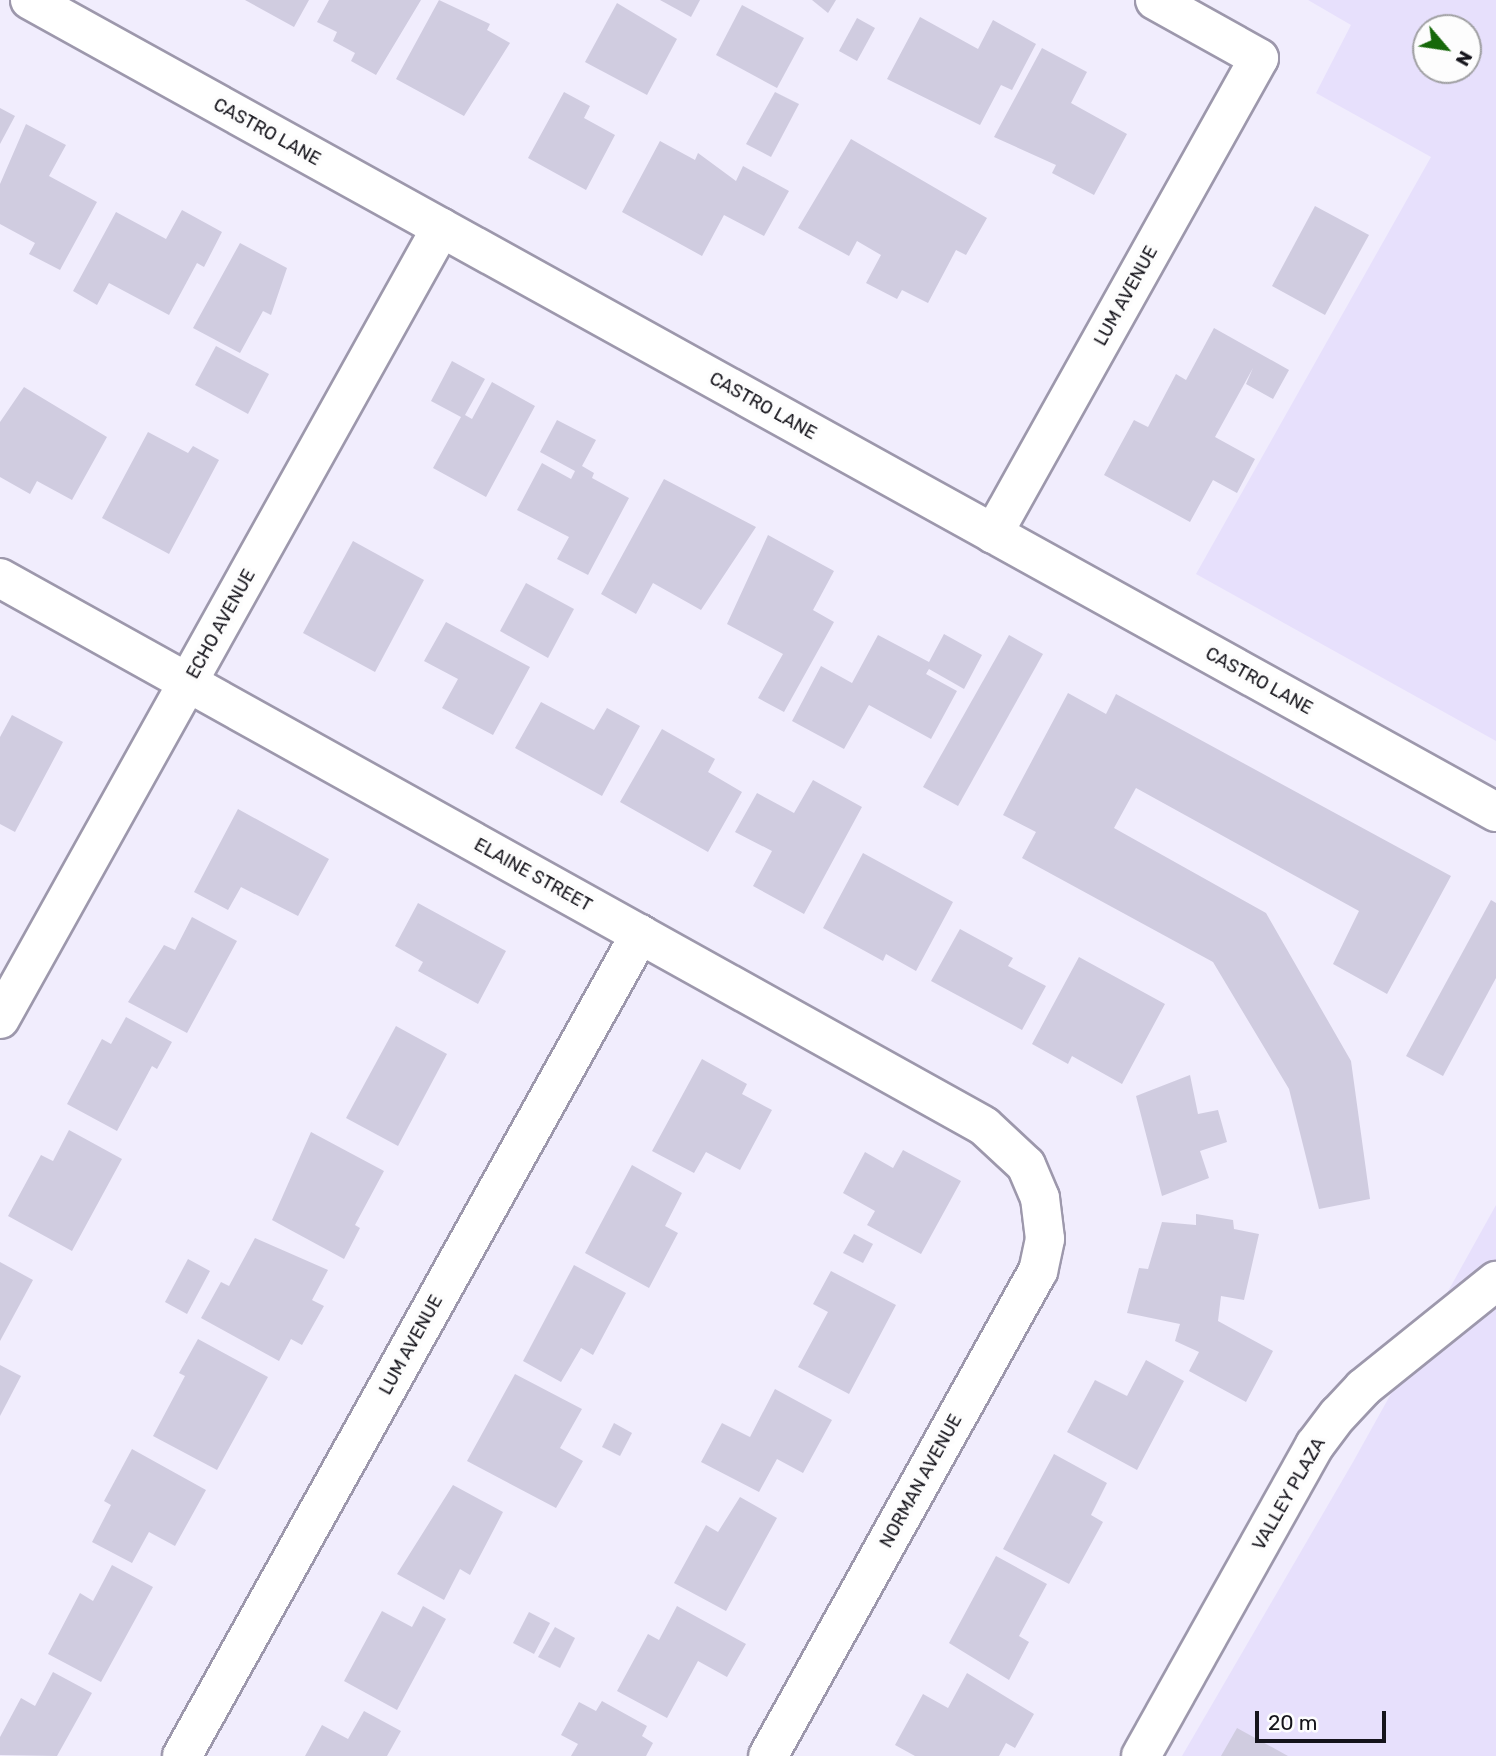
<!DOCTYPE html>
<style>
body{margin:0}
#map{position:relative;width:1496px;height:1756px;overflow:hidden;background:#f1edfd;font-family:Rubik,sans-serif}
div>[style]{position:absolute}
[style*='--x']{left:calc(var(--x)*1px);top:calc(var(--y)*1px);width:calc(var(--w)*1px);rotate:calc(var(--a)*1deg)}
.built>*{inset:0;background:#e7e0fc}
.building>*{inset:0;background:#d0cce0}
.roads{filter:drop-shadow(2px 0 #9d98ac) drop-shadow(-2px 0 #9d98ac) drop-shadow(0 2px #9d98ac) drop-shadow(0 -2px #9d98ac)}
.minor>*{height:38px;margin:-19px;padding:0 19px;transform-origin:19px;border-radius:19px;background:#fff}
span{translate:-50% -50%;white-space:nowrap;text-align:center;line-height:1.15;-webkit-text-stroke:7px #fdfdfd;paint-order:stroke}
.street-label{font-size:18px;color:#15141b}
.north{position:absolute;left:1412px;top:14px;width:70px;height:70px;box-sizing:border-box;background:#fdfdfd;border:2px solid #a0a0a3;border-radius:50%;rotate:119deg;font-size:19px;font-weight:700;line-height:28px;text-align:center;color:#15141b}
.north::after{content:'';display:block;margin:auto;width:24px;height:32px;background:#16680a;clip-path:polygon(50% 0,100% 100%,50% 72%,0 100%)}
.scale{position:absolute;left:1255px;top:1711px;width:131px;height:32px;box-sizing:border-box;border:4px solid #15141b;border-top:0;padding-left:9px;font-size:21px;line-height:24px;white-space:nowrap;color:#15141b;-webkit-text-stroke:5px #fdfdfd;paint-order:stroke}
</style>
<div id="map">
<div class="built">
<i style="clip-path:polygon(evenodd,1308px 0,1496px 0,1496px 741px,1196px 574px,1431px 157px,1316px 93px,1351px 25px,1308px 0,1468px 28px,1468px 70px,1426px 70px,1426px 28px,1468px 28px)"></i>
<i style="clip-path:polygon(1496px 1205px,1496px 1756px,1182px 1756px,1353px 1462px)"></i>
</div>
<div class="building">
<i style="clip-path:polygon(245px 0,309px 0,294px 27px)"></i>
<i style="clip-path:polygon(329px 0,421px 0,376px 75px,351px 61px,355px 53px,333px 41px,337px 32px,317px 22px)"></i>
<i style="clip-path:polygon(439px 0,490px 24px,487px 30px,510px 43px,464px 116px,396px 79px)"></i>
<i style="clip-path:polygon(660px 0,700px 0,691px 17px)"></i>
<i style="clip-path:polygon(812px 0,836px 0,828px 13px)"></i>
<i style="clip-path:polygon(617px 3px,677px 39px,647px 95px,585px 62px)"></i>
<i style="clip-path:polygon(742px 5px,804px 38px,777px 88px,716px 55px)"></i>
<i style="clip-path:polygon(920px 17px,978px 49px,993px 20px,1036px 44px,1012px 90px,1001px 85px,980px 125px,887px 79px)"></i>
<i style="clip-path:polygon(857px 18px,875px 28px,857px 61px,839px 51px)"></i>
<i style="clip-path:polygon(1042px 48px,1087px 72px,1071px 103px,1127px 134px,1094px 195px,1052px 173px,1056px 165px,994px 137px)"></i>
<i style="clip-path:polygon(564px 92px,590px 106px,584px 118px,615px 135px,586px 190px,528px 158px)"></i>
<i style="clip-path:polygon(775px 92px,799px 104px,771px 157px,746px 144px)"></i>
<i style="clip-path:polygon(0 108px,15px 116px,0 144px)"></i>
<i style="clip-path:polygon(26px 124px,66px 145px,49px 176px,97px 202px,60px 270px,29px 254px,35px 243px,0 224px,0 184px)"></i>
<i style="clip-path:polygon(851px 139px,987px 218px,966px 255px,956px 250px,928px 303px,902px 290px,897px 299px,866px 283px,881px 255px,857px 241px,849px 256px,798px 228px)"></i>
<i style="clip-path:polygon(660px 141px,695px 160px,698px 153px,736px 181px,743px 166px,789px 191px,764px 236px,724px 215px,702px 256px,622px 212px)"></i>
<i style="clip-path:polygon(1315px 206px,1369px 235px,1325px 315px,1272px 286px)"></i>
<i style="clip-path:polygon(182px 210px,222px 232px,204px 267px,197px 263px,169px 315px,109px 283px,97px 305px,73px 291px,116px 212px,166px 239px)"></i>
<i style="clip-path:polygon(240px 243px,287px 268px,271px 315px,263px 311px,240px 353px,193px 328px)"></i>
<i style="clip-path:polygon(1214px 328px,1289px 370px,1273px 399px,1246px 384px,1253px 368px,1215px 437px,1255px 459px,1237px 493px,1213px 480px,1190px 522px,1104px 475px,1134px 420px,1148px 427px,1176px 374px,1186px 380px)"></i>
<i style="clip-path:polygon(216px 346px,269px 374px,248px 414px,195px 385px)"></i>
<i style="clip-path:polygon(452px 361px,485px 379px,465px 415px,472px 419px,492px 382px,535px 406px,486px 497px,433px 468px,461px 417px,431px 401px)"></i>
<i style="clip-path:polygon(24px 387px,107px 437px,72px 500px,37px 481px,30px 494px,0 477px,0 422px)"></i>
<i style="clip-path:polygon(557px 420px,596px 440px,582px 466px,594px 473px,592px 478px,629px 498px,588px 575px,557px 559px,569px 537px,517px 510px,542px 463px,571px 479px,575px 471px,540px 452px)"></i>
<i style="clip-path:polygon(148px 432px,188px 453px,193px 446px,219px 460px,169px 554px,102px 518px)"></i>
<i style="clip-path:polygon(664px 479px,756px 527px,701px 610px,653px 583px,636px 614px,601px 594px)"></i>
<i style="clip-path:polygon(768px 535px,834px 571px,813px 610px,834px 622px,784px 712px,758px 698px,783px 654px,727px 624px)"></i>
<i style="clip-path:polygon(353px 541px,424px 580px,375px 672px,303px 633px)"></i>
<i style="clip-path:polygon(526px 583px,574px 609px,548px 658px,500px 631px)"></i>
<i style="clip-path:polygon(446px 622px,530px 667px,493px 735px,442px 708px,458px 679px,424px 661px)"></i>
<i style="clip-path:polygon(944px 634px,982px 655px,964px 689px,929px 669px,926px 674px,957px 691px,931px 739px,869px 705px,844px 749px,792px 721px,821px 666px,852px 683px,878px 635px,929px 662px)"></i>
<i style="clip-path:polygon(1009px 635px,1043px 654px,958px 806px,923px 787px)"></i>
<i style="clip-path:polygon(1068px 693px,1106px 714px,1116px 694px,1451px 876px,1387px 994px,1333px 964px,1359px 911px,1136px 788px,1114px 828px,1266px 913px,1351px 1061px,1370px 1199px,1319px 1209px,1289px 1089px,1213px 962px,1022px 858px,1036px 832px,1003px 815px)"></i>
<i style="clip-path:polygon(541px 702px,594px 730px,607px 708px,640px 726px,602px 796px,515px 748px)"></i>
<i style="clip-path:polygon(12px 715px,63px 742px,15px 832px,0 824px,0 737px)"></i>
<i style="clip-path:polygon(662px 729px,715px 759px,708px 772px,742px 792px,708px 852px,620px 802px)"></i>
<i style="clip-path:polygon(813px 780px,862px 807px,804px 914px,753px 886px,772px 851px,735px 832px,757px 793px,794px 813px)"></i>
<i style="clip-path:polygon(238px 809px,329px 859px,298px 916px,241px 887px,228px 910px,194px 892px)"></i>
<i style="clip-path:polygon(863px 853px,953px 902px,916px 971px,886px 954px,883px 961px,823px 928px)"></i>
<i style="clip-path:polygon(1491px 900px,1496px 903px,1496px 978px,1443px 1076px,1406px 1056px)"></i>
<i style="clip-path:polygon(418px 903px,506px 951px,478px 1004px,418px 971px,423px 962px,395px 946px)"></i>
<i style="clip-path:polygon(192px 917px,237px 941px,187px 1033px,128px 1002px,164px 945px,175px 950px)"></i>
<i style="clip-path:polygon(960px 929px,1013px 958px,1008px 966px,1046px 986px,1022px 1030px,931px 981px)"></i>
<i style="clip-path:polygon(1079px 957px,1165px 1004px,1122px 1084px,1072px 1056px,1068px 1064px,1032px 1044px)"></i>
<i style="clip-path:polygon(126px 1017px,172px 1042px,157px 1069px,152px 1066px,117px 1131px,67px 1104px,102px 1039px,111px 1044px)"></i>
<i style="clip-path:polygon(396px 1026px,447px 1054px,398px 1146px,346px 1118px)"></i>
<i style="clip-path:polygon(702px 1059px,747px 1084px,742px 1094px,772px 1110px,740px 1170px,706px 1152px,694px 1173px,652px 1151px)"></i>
<i style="clip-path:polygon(1190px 1075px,1198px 1114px,1218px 1110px,1227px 1142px,1200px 1151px,1209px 1178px,1162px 1196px,1136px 1096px)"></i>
<i style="clip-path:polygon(69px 1130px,122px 1159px,72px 1251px,8px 1216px,41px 1155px,53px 1161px)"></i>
<i style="clip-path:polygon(311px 1132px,384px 1171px,355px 1225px,360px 1228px,344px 1259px,272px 1220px)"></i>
<i style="clip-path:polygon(903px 1150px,961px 1181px,921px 1254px,867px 1225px,875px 1211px,843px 1193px,865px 1152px,893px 1168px)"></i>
<i style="clip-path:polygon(632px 1165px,682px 1193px,665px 1226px,678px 1233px,649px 1288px,585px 1253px)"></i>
<i style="clip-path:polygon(1196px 1214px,1233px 1220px,1234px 1229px,1259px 1234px,1244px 1300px,1221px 1296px,1218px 1321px,1273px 1351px,1246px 1402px,1189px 1371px,1199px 1352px,1175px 1341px,1180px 1324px,1127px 1313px,1139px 1268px,1148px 1269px,1162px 1222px,1196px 1225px)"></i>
<i style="clip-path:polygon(854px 1234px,873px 1244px,863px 1263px,843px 1253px)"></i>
<i style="clip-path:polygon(255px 1238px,328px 1270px,312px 1300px,324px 1306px,302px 1345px,291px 1339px,279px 1361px,201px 1318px,221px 1282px,229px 1286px)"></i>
<i style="clip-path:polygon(188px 1259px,210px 1271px,187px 1314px,165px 1302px)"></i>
<i style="clip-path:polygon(0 1262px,33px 1280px,0 1341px)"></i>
<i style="clip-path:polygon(574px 1265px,626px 1293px,593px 1355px,581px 1348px,561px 1382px,523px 1361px)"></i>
<i style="clip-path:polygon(831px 1271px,896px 1305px,849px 1394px,798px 1367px,828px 1312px,813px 1304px)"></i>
<i style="clip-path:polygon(198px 1339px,268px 1377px,217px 1470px,153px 1436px,185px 1376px,179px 1373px)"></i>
<i style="clip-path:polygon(1146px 1360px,1184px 1381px,1137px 1470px,1067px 1432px,1095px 1380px,1127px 1396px)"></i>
<i style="clip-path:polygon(0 1365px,21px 1376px,0 1416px)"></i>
<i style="clip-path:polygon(515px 1374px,582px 1409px,560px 1448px,583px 1461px,556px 1508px,467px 1461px)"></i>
<i style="clip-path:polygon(775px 1389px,832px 1420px,803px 1473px,777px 1459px,759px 1492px,701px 1462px,722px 1423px,750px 1437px)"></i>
<i style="clip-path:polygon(614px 1423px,632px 1433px,620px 1456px,602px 1447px)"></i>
<i style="clip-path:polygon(132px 1449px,206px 1490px,175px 1546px,149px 1532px,132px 1563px,92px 1542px,111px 1505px,104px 1501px)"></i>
<i style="clip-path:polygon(1054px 1454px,1107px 1483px,1091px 1515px,1103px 1522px,1069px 1584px,1003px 1549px)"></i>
<i style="clip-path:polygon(453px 1485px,503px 1512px,470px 1575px,460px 1569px,444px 1600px,397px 1574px)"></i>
<i style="clip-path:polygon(740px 1497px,777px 1518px,726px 1611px,674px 1583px,706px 1525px,718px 1532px)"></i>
<i style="clip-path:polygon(996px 1556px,1047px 1584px,1019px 1636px,1029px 1642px,1009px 1680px,949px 1643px)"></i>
<i style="clip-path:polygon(112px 1565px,153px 1587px,101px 1682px,48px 1654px,80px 1593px,93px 1601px)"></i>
<i style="clip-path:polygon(423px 1606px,446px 1619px,397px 1710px,344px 1681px,382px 1611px,412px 1627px)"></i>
<i style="clip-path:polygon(677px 1606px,746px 1644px,727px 1677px,698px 1661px,667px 1718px,617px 1691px,648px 1634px,659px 1640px)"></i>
<i style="clip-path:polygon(529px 1612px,550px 1623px,534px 1654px,513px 1643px)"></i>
<i style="clip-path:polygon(555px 1627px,575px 1638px,560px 1668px,538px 1657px)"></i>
<i style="clip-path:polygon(53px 1672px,92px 1693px,57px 1756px,0 1755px,0 1737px,21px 1698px,35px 1706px)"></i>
<i style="clip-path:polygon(967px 1673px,1034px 1714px,1015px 1748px,1006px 1743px,999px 1756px,915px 1756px,895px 1745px,923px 1694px,948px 1708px)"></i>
<i style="clip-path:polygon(602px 1701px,647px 1726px,642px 1736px,653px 1743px,646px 1756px,571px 1756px,578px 1744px,561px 1735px,579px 1702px,596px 1711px)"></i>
<i style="clip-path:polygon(364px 1711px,401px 1731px,387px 1756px,305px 1756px,322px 1725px,348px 1739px)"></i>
<i style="clip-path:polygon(1237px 1728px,1288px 1756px,1221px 1756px)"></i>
</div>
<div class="roads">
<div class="minor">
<i style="--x:30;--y:0;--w:1676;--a:28.98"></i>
<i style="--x:993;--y:534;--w:545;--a:-60.8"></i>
<i style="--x:1259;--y:58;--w:119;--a:-150.9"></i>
<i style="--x:0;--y:578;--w:1126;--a:29.11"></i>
<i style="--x:984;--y:1126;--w:57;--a:42.9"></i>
<i style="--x:1026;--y:1165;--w:36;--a:67"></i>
<i style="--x:1040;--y:1198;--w:41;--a:83"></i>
<i style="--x:1045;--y:1239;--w:33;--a:102"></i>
<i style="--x:1038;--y:1271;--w:555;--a:119.1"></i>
<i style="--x:0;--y:1019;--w:906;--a:-60.86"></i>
<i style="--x:182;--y:1756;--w:941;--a:-60.87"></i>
<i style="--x:1141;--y:1756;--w:356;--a:-60.8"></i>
<i style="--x:1315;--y:1445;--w:38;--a:-53"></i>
<i style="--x:1338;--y:1415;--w:37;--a:-47"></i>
<i style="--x:1363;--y:1388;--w:171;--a:-38.8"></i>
</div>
</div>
<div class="street-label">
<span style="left:267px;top:132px;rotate:29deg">CASTRO LANE</span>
<span style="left:1126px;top:296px;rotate:-61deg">LUM AVENUE</span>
<span style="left:763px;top:406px;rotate:29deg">CASTRO LANE</span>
<span style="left:221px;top:624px;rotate:-61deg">ECHO AVENUE</span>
<span style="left:1259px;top:681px;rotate:29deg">CASTRO LANE</span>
<span style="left:533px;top:875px;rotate:29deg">ELAINE STREET</span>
<span style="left:411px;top:1345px;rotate:-61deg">LUM AVENUE</span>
<span style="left:921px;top:1481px;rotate:-61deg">NORMAN AVENUE</span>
<span style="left:1289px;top:1494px;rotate:-60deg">VALLEY PLAZA</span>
</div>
<div class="north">N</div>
<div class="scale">20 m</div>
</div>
